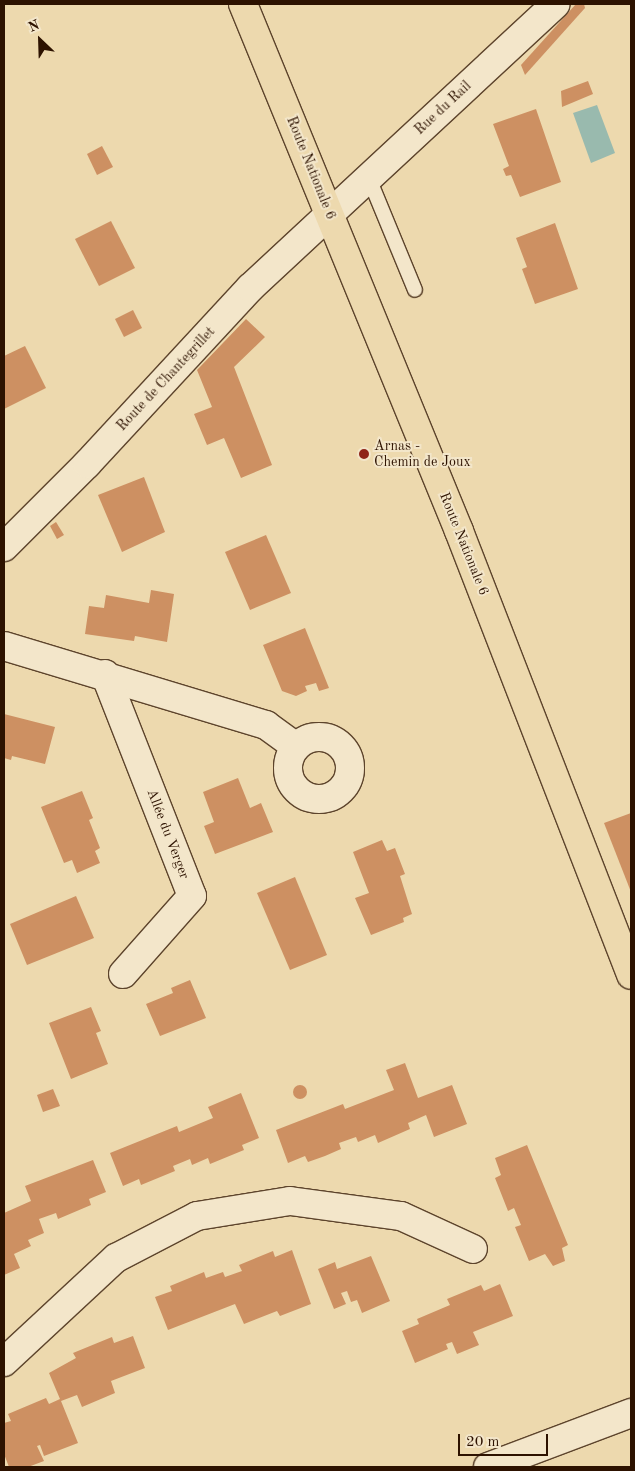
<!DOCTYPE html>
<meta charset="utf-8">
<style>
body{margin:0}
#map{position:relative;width:635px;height:1471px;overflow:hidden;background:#edd9ae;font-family:"Old Standard TT",serif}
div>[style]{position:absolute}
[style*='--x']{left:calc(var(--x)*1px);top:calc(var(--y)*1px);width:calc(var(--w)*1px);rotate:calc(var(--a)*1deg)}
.water>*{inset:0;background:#99baae}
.building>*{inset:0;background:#cd9062}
.round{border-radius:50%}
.roads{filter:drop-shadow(1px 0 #5d442c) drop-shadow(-1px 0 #5d442c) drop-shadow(0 1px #5d442c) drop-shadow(0 -1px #5d442c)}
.lane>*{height:14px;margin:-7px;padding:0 7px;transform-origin:7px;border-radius:7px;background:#f3e6ca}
.street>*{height:28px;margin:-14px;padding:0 14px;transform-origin:14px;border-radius:14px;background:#f3e6ca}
.street>.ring{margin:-14px;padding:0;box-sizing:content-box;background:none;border:28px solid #f3e6ca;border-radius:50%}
.primary>*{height:28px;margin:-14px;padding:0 14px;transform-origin:14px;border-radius:14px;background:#edd9ae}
.dots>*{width:14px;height:14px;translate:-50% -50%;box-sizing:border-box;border:2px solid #f3e6ca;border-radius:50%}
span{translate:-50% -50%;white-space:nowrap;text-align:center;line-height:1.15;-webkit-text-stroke:4px #f3e6ca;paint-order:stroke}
.street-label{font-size:14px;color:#2d1200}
.poi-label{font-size:14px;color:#2d1200}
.left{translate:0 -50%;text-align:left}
.frame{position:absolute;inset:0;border:5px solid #2d1200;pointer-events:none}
.north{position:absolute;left:15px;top:15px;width:50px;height:50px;-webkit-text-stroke:4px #f3e6ca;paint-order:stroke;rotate:336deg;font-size:14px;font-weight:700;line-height:20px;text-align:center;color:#2d1200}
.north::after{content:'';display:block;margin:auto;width:18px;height:22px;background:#2d1200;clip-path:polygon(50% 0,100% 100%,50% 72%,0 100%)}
.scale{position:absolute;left:458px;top:1434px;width:90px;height:22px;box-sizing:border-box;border:2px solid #2d1200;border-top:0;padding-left:6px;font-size:15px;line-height:18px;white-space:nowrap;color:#2d1200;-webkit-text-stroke:4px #f3e6ca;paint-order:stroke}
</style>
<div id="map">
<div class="water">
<i style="clip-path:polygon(597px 105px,615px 153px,591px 163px,573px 113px)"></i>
</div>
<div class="building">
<i style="clip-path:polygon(576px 4px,584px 4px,585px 8px,525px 75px,521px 65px)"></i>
<i style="clip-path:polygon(588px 81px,593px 94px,562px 107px,561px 91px)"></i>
<i style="clip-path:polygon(536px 109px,561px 182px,520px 197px,511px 175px,506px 176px,503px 169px,509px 166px,493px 124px)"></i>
<i style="clip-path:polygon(102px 146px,113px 167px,97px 175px,87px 154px)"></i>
<i style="clip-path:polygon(111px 221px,135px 268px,99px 286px,75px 239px)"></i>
<i style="clip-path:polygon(555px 223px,578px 289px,535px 304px,522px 269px,527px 267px,516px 238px)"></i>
<i style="clip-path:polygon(133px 310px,142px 328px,124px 337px,115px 319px)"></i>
<i style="clip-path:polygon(246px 319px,265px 337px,234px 367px,272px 465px,241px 478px,224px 438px,207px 445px,194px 414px,212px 407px,197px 370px)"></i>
<i style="clip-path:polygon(25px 346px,46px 388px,4px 409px,4px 356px)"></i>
<i style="clip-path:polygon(144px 477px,165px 532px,122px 552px,98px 495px)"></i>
<i style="clip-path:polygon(56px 522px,64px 535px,57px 539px,50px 526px)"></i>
<i style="clip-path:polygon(266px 535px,291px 593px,250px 610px,225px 552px)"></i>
<i style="clip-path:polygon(151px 590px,174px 594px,167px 642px,135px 636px,134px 641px,85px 634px,89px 606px,104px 608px,106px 595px,149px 603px)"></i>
<i style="clip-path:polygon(305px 628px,329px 688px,319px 691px,316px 683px,305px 686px,307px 691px,296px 696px,282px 691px,263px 645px)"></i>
<i style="clip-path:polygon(4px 714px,55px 727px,45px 764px,12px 756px,11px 760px,4px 758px)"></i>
<i style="clip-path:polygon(238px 778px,250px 808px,261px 803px,273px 832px,215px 854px,204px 826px,214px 822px,203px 792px)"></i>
<i style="clip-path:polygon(82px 791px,93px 818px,89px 820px,100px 848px,95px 851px,100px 863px,77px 873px,72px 860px,64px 863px,41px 807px)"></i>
<i style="clip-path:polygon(631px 813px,631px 892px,604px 823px)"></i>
<i style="clip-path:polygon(382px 840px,387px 851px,395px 848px,405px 874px,400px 876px,412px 914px,403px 918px,404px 922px,371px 935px,355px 898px,369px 893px,353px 852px)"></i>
<i style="clip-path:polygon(295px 877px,327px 955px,290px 970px,257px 893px)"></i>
<i style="clip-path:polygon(76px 896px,94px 938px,27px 965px,10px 924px)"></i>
<i style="clip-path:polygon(190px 980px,206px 1018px,160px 1036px,146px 1004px,173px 993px,171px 988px)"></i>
<i style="clip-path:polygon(91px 1007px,101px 1031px,96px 1033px,108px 1064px,71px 1079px,49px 1023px)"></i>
<i style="clip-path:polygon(405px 1063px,418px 1098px,452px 1085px,467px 1124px,434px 1137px,426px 1115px,408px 1123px,410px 1129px,378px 1143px,375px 1135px,358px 1142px,356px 1137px,339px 1143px,341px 1149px,325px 1156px,308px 1162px,305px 1156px,288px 1163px,276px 1130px,343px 1104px,345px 1109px,394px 1090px,386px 1070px)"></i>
<i class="round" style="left:293px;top:1085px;width:14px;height:14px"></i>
<i style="clip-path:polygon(53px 1089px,60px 1106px,43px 1112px,37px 1095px)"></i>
<i style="clip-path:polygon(241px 1093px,259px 1138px,242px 1145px,244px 1150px,210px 1164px,208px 1158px,192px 1165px,190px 1159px,173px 1166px,175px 1171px,141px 1185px,139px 1179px,123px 1186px,110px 1153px,177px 1126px,179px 1132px,213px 1118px,208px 1107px)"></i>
<i style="clip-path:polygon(527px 1145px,568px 1245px,562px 1248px,565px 1261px,553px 1266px,545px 1254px,529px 1261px,515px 1227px,521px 1225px,514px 1208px,508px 1211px,495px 1178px,501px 1175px,495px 1158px)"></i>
<i style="clip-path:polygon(93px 1160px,106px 1192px,89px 1199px,91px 1205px,58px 1219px,56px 1213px,39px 1219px,44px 1233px,28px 1240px,31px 1246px,14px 1254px,20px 1268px,4px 1275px,4px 1213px,31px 1201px,25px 1186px)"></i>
<i style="clip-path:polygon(292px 1250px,311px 1304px,280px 1316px,277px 1311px,244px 1324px,235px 1304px,168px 1330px,155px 1297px,172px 1291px,170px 1286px,204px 1272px,206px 1278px,223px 1272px,225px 1277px,242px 1271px,239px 1265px,273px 1251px,275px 1257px)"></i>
<i style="clip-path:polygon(371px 1256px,390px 1301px,362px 1313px,357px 1300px,351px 1302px,347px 1291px,341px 1293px,346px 1304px,334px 1309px,318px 1269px,335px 1262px,337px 1269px)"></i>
<i style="clip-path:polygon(500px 1284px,513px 1316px,473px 1332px,479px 1345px,457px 1354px,452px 1342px,446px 1344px,448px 1349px,415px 1363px,402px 1331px,419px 1324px,417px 1319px,450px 1305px,447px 1299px,481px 1285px,484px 1291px)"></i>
<i style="clip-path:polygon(133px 1336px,145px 1368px,111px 1381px,115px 1393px,82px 1407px,77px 1395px,61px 1401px,78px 1443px,44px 1456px,40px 1445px,37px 1446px,44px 1461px,28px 1467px,9px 1467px,4px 1454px,4px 1423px,11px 1421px,8px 1414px,46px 1398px,49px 1404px,60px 1399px,49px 1373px,76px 1358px,73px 1353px,112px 1337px,114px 1343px)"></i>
</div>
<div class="roads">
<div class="lane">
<i style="--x:368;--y:176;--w:123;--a:67.6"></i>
</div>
<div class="street">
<i style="--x:4;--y:547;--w:117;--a:-45"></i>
<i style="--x:87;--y:464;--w:240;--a:-47.2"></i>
<i style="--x:250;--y:288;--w:417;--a:-42.9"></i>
<i style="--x:4;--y:646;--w:274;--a:16.8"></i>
<i style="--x:266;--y:725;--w:37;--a:36"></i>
<i style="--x:105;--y:674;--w:238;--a:68.6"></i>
<i style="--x:192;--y:896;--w:104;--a:131.5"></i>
<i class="ring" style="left:288px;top:737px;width:34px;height:34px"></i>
<i style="--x:4;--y:1362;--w:153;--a:-42.9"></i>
<i style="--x:116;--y:1258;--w:91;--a:-27.4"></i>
<i style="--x:197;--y:1216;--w:94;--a:-9.2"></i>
<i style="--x:290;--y:1201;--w:112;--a:7.7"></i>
<i style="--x:401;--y:1216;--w:79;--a:24.6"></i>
<i style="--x:488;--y:1467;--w:153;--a:-20.7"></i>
</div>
<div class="primary">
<i style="--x:243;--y:4;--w:570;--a:67.71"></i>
<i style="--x:459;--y:531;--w:476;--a:68.8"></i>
</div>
</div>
<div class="dots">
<i style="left:364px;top:454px;background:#8f2418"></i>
</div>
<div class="street-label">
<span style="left:443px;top:108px;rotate:-43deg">Rue du Rail</span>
<span style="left:311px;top:168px;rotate:68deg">Route Nationale 6</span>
<span style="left:166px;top:379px;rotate:-47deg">Route de Chantegrillet</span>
<span style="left:464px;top:544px;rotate:68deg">Route Nationale 6</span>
<span style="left:168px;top:834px;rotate:69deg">Allée du Verger</span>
</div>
<div class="poi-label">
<span class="left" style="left:374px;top:454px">Arnas -<br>Chemin de Joux</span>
</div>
<div class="frame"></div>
<div class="north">N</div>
<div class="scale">20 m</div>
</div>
